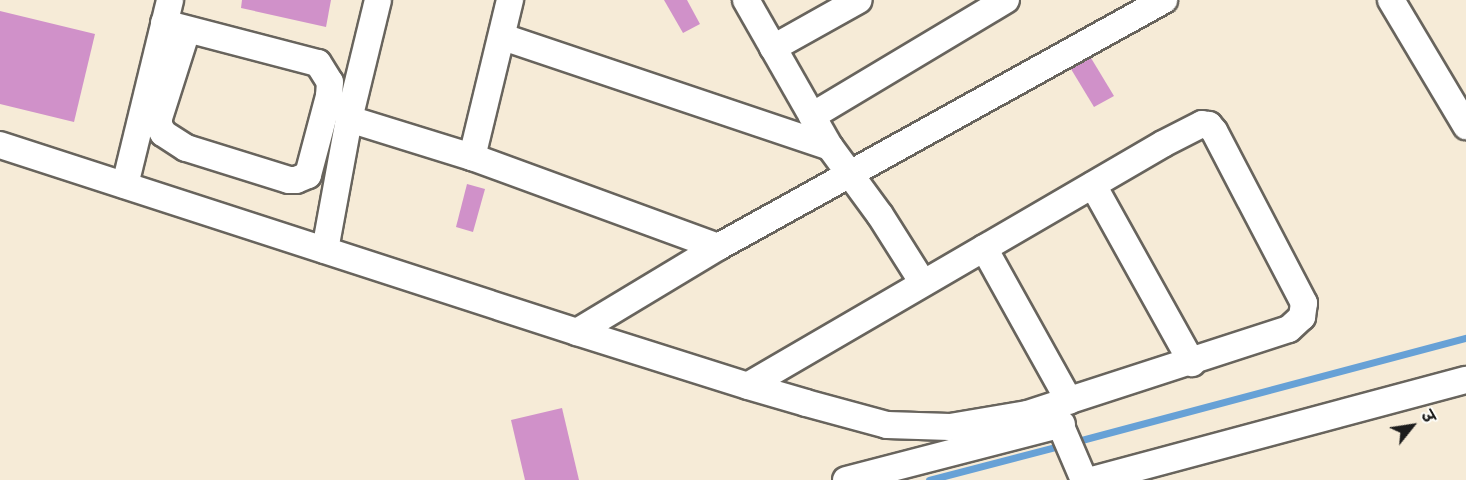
<!DOCTYPE html>
<meta charset="utf-8">
<style>
body{margin:0}
#map{position:relative;width:1466px;height:480px;overflow:hidden;background:#f6ebd7;font-family:"Comic Neue","Playpen Sans Deva",sans-serif}
div>[style]{position:absolute}
[style*='--x']{left:calc(var(--x)*1px);top:calc(var(--y)*1px);width:calc(var(--w)*1px);rotate:calc(var(--a)*1deg)}
.stream>*{height:7px;margin:-3.5px;padding:0 3.5px;transform-origin:3.5px;border-radius:3.5px;background:#67a1d6}
.building>*{inset:0;background:#d091c9}
.roads{filter:drop-shadow(2px 0 #68645d) drop-shadow(-2px 0 #68645d) drop-shadow(0 2px #68645d) drop-shadow(0 -2px #68645d)}
.minor>*{height:26px;margin:-13px;padding:0 13px;transform-origin:13px;border-radius:13px;background:#fff}
span{translate:-50% -50%;white-space:nowrap;text-align:center;line-height:1.15;-webkit-text-stroke:6px #fdfcf7;paint-order:stroke}
.north{position:absolute;left:1382px;top:396px;width:60px;height:60px;-webkit-text-stroke:4px #fdfcf7;paint-order:stroke;rotate:60deg;font-size:16px;font-weight:700;line-height:24px;text-align:center;color:#1c1c1c}
.north::after{content:'';display:block;margin:auto;width:21px;height:27px;background:#1c1c1c;clip-path:polygon(50% 0,100% 100%,50% 72%,0 100%)}
</style>
<div id="map">
<div class="stream">
<i style="--x:1074;--y:442;--w:406;--a:-14.9"></i>
<i style="--x:929;--y:480;--w:138;--a:-14.6"></i>
</div>
<div class="building">
<i style="clip-path:polygon(242px 0,331px 0,326px 27px,241px 8px)"></i>
<i style="clip-path:polygon(664px 0,687px 0,700px 24px,683px 33px)"></i>
<i style="clip-path:polygon(0 11px,95px 34px,74px 122px,0 104px)"></i>
<i style="clip-path:polygon(1091px 58px,1114px 96px,1094px 107px,1071px 69px)"></i>
<i style="clip-path:polygon(467px 184px,485px 189px,473px 232px,456px 227px)"></i>
<i style="clip-path:polygon(562px 408px,579px 480px,525px 480px,511px 420px)"></i>
</div>
<div class="roads">
<div class="minor">
<i style="--x:746;--y:0;--w:169;--a:60.3"></i>
<i style="--x:830;--y:147;--w:84;--a:53.7"></i>
<i style="--x:880;--y:215;--w:80;--a:57.7"></i>
<i style="--x:1391;--y:0;--w:147;--a:59.2"></i>
<i style="--x:164;--y:23;--w:159;--a:14.6"></i>
<i style="--x:318;--y:63;--w:22;--a:58"></i>
<i style="--x:330;--y:82;--w:14;--a:94"></i>
<i style="--x:329;--y:96;--w:82;--a:104.9"></i>
<i style="--x:308;--y:175;--w:13;--a:157"></i>
<i style="--x:296;--y:180;--w:7;--a:180"></i>
<i style="--x:289;--y:180;--w:108;--a:-162.7"></i>
<i style="--x:186;--y:148;--w:27;--a:-147"></i>
<i style="--x:163;--y:133;--w:9;--a:-117"></i>
<i style="--x:159;--y:125;--w:7;--a:-90"></i>
<i style="--x:159;--y:118;--w:92;--a:-72.3"></i>
<i style="--x:503;--y:37;--w:345;--a:18.6"></i>
<i style="--x:773;--y:48;--w:98;--a:-29.2"></i>
<i style="--x:812;--y:116;--w:226;--a:-30.9"></i>
<i style="--x:349;--y:119;--w:129;--a:17.2"></i>
<i style="--x:472;--y:157;--w:262;--a:20.1"></i>
<i style="--x:0;--y:145;--w:607;--a:17.96"></i>
<i style="--x:577;--y:332;--w:179;--a:17.5"></i>
<i style="--x:748;--y:386;--w:60;--a:16.3"></i>
<i style="--x:806;--y:403;--w:84;--a:15.2"></i>
<i style="--x:887;--y:425;--w:63;--a:1.8"></i>
<i style="--x:950;--y:427;--w:78;--a:-9.6"></i>
<i style="--x:1027;--y:414;--w:275;--a:-18"></i>
<i style="--x:1289;--y:329;--w:18;--a:-43"></i>
<i style="--x:1302;--y:317;--w:14;--a:-82"></i>
<i style="--x:1304;--y:303;--w:194;--a:-117.6"></i>
<i style="--x:1214;--y:131;--w:8;--a:-130"></i>
<i style="--x:1209;--y:125;--w:7;--a:-172"></i>
<i style="--x:1202;--y:124;--w:44;--a:152.9"></i>
<i style="--x:1163;--y:144;--w:480;--a:149.8"></i>
<i style="--x:472;--y:157;--w:162;--a:-76.4"></i>
<i style="--x:125;--y:185;--w:190;--a:-76.3"></i>
<i style="--x:1093;--y:185;--w:204;--a:60.9"></i>
<i style="--x:984;--y:248;--w:175;--a:60.9"></i>
<i style="--x:325;--y:250;--w:133;--a:-79.6"></i>
<i style="--x:349;--y:119;--w:122;--a:-76.3"></i>
<i style="--x:577;--y:332;--w:165;--a:-31.1"></i>
<i style="--x:718;--y:247;--w:510;--a:-28.98"></i>
<i style="--x:1054;--y:410;--w:76;--a:66.8"></i>
<i style="--x:846;--y:480;--w:223;--a:-14.5"></i>
<i style="--x:1092;--y:480;--w:387;--a:-15"></i>
</div>
</div>
<div class="north">उ</div>
</div>
